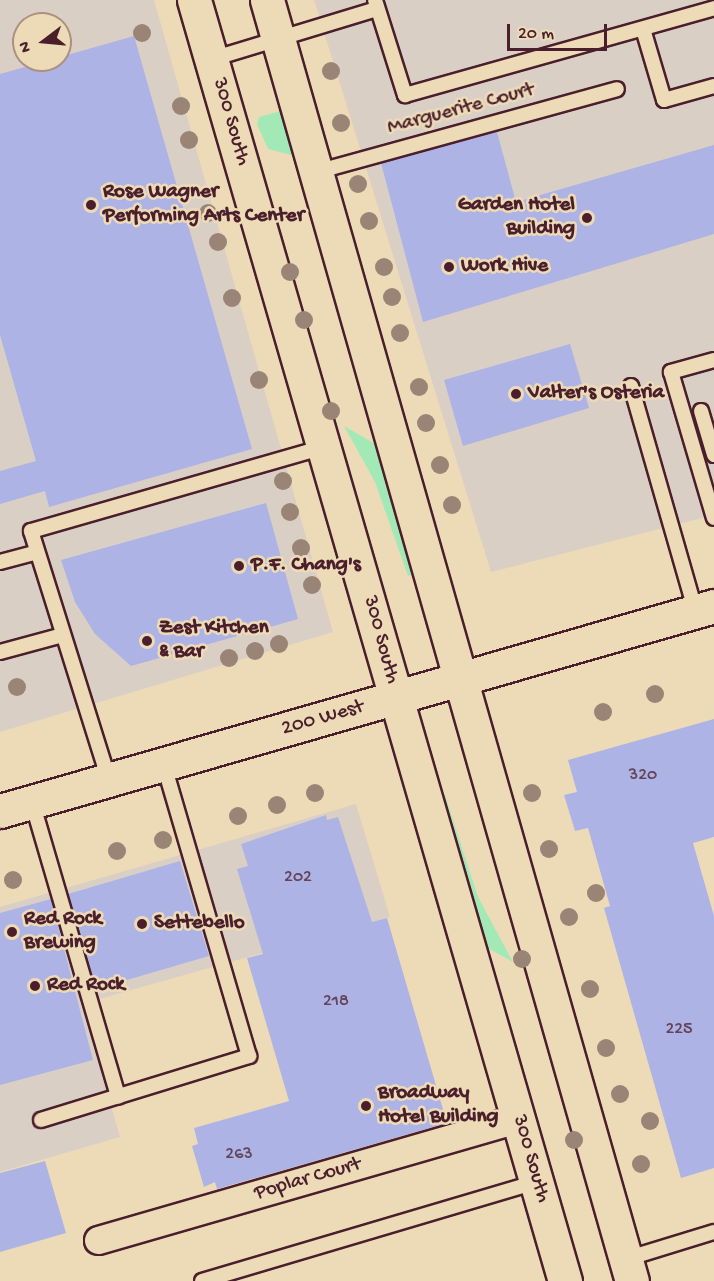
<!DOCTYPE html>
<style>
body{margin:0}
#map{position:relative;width:714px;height:1281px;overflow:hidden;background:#eddbb8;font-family:"Gochi Hand",sans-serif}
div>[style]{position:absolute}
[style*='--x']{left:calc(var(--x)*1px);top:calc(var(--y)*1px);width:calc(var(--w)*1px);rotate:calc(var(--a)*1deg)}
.built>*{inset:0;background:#dacfc5}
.green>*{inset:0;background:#a3e9b5}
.building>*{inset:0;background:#adb3e4}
.roads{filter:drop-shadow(2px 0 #4a1f2b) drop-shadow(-2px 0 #4a1f2b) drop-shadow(0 2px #4a1f2b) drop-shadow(0 -2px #4a1f2b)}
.service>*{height:14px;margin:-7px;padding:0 7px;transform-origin:7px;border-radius:7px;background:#eddbb8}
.minor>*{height:27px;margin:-13.5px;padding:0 13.5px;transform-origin:13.5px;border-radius:13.5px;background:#eddbb8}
.tertiary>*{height:33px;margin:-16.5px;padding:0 16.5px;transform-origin:16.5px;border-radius:16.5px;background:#eddbb8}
.trees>*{width:18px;height:18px;margin:-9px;border-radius:50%;background:#9a8476}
.dots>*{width:16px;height:16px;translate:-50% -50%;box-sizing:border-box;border:3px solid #eddbb8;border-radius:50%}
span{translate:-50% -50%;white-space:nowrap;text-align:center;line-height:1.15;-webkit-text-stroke:5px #eddbb8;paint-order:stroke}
.number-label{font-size:18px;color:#634459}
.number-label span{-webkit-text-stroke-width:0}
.street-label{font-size:21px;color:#4a1f2b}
.poi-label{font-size:21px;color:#4a1f2b;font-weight:700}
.left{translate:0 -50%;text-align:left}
.right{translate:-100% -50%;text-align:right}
.north{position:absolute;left:12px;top:12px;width:60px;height:60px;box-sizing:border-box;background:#eddbb8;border:2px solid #ac9080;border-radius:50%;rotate:254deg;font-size:16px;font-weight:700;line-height:24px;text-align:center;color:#4a1f2b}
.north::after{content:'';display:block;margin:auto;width:21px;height:27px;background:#4a1f2b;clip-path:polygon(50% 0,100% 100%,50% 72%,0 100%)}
.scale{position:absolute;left:507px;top:24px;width:100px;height:27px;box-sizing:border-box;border:3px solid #4a1f2b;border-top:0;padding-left:8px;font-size:18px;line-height:21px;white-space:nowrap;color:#4a1f2b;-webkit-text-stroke:4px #eddbb8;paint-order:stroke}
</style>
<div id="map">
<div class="built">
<i style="clip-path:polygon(evenodd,0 0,154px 0,333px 632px,0 732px,0 0,24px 24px,60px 24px,60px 60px,24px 60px,24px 24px)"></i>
<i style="clip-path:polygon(314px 0,714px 0,714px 515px,491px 572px)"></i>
<i style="clip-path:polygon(356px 804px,390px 917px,82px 1004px,120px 1137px,0 1172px,0 907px)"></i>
</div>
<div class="green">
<i style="clip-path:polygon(284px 110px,293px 149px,291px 155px,268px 149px,257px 124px,259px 117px)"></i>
<i style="clip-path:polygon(344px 426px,377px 445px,417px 573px,408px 576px,375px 482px)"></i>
<i style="clip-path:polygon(445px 795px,478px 897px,513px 962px,482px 945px,438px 797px)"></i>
</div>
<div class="building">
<i style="clip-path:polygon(134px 36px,252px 449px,49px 507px,45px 491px,0 504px,0 471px,36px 461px,0 335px,0 74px)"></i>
<i style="clip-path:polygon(497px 132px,516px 202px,714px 145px,714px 234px,423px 322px,381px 163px)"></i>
<i style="clip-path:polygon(570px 344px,589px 408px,463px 446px,444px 380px)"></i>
<i style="clip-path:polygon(266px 503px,298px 619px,131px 666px,95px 634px,75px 602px,61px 560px)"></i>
<i style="clip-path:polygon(714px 719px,714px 837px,693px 843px,714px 916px,714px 1168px,681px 1178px,604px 908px,610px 906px,588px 828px,575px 831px,564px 795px,577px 792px,568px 760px)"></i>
<i style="clip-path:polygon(326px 815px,327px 820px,338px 817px,372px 922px,387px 918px,447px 1123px,217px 1189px,215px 1182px,204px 1187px,192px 1146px,198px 1144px,194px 1128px,289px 1101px,247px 958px,263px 954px,237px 869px,248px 866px,241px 844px)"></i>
<i style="clip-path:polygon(180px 861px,209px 956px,96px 989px,68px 894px)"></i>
<i style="clip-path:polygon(51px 899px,93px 1060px,0 1085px,0 913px)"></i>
<i style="clip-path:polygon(45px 1161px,66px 1233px,0 1252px,0 1173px)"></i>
</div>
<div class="roads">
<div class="service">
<i style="--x:375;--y:0;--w:100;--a:72.5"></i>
<i style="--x:405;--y:95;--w:321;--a:-15.7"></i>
<i style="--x:643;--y:29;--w:74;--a:73.5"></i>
<i style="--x:664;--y:100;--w:52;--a:-15.6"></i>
<i style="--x:212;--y:59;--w:172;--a:-16.9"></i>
<i style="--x:316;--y:172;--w:312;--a:-15.4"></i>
<i style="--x:714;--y:360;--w:45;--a:164.4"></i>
<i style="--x:671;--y:372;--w:152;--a:73.6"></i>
<i style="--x:631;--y:386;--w:235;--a:74"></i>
<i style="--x:701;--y:411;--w:46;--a:73.5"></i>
<i style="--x:0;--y:562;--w:38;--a:-15"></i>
<i style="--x:0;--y:652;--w:65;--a:-15.1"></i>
<i style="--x:109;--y:780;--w:261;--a:-107.4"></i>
<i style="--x:31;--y:531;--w:304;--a:-16"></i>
<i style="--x:32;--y:802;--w:307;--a:73.7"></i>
<i style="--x:41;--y:1120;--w:218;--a:-17.1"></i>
<i style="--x:249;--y:1056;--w:303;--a:-106.3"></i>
<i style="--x:626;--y:1259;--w:92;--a:-17.1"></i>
<i style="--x:202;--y:1281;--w:349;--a:-16.5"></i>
</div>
<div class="minor">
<i style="--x:98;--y:1240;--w:437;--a:-16.1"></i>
</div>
<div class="tertiary">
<i style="--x:194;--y:0;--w:1334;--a:73.85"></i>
<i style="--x:267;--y:0;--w:1332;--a:74.1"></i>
<i style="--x:0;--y:811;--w:743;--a:-16.02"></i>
</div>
</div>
<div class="trees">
<i style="left:142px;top:33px"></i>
<i style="left:331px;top:71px"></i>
<i style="left:181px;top:106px"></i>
<i style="left:341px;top:123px"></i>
<i style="left:189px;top:140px"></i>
<i style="left:358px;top:184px"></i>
<i style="left:208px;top:213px"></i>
<i style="left:369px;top:221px"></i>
<i style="left:218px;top:242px"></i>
<i style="left:384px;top:267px"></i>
<i style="left:290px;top:272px"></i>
<i style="left:392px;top:297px"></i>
<i style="left:232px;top:298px"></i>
<i style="left:304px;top:320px"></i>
<i style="left:400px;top:333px"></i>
<i style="left:259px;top:380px"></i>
<i style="left:419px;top:387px"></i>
<i style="left:331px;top:411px"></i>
<i style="left:426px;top:423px"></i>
<i style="left:440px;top:465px"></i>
<i style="left:283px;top:481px"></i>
<i style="left:452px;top:505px"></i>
<i style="left:290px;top:512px"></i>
<i style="left:301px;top:548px"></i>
<i style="left:312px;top:585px"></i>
<i style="left:279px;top:644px"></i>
<i style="left:255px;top:651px"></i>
<i style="left:229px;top:658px"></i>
<i style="left:17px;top:687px"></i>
<i style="left:655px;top:694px"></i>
<i style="left:603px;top:712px"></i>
<i style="left:315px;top:793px"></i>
<i style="left:532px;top:793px"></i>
<i style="left:277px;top:805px"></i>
<i style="left:238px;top:816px"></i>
<i style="left:163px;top:840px"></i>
<i style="left:549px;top:849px"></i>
<i style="left:117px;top:851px"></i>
<i style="left:13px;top:880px"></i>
<i style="left:596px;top:893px"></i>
<i style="left:569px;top:917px"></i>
<i style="left:522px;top:959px"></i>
<i style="left:590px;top:989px"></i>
<i style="left:606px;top:1048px"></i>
<i style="left:620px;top:1094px"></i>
<i style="left:650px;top:1121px"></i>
<i style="left:574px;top:1140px"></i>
<i style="left:641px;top:1164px"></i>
</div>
<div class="dots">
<i style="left:91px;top:205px;background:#4a1f2b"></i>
<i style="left:587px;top:218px;background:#4a1f2b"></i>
<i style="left:449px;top:267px;background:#4a1f2b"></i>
<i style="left:516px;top:394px;background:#4a1f2b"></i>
<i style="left:239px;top:566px;background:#4a1f2b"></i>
<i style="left:147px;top:641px;background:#4a1f2b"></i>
<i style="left:142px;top:924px;background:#4a1f2b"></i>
<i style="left:12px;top:932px;background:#4a1f2b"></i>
<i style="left:35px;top:986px;background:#4a1f2b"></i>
<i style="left:366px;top:1106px;background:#4a1f2b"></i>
</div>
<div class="number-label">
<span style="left:643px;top:776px">320</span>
<span style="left:298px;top:878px">202</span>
<span style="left:336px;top:1002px">218</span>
<span style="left:679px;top:1030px">225</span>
<span style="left:239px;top:1155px">263</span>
</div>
<div class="street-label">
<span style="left:461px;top:110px;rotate:-15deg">Marguerite Court</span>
<span style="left:230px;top:122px;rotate:74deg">300 South</span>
<span style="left:380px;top:640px;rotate:75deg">300 South</span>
<span style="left:323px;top:719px;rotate:-16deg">200 West</span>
<span style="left:530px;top:1159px;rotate:74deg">300 South</span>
<span style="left:308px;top:1180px;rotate:-16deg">Poplar Court</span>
</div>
<div class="poi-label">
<span class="left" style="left:103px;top:205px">Rose Wagner<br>Performing Arts Center</span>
<span class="right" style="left:575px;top:218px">Garden Hotel<br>Building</span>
<span class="left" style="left:461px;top:267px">Work Hive</span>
<span class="left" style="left:528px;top:394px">Valter's Osteria</span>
<span class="left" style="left:251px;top:566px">P.F. Chang's</span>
<span class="left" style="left:159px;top:641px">Zest Kitchen<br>&amp; Bar</span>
<span class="left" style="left:24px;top:932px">Red Rock<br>Brewing</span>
<span class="left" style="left:154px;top:924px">Settebello</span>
<span class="left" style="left:47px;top:986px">Red Rock</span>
<span class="left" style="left:378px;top:1106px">Broadway<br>Hotel Building</span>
</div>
<div class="north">N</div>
<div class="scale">20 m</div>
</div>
